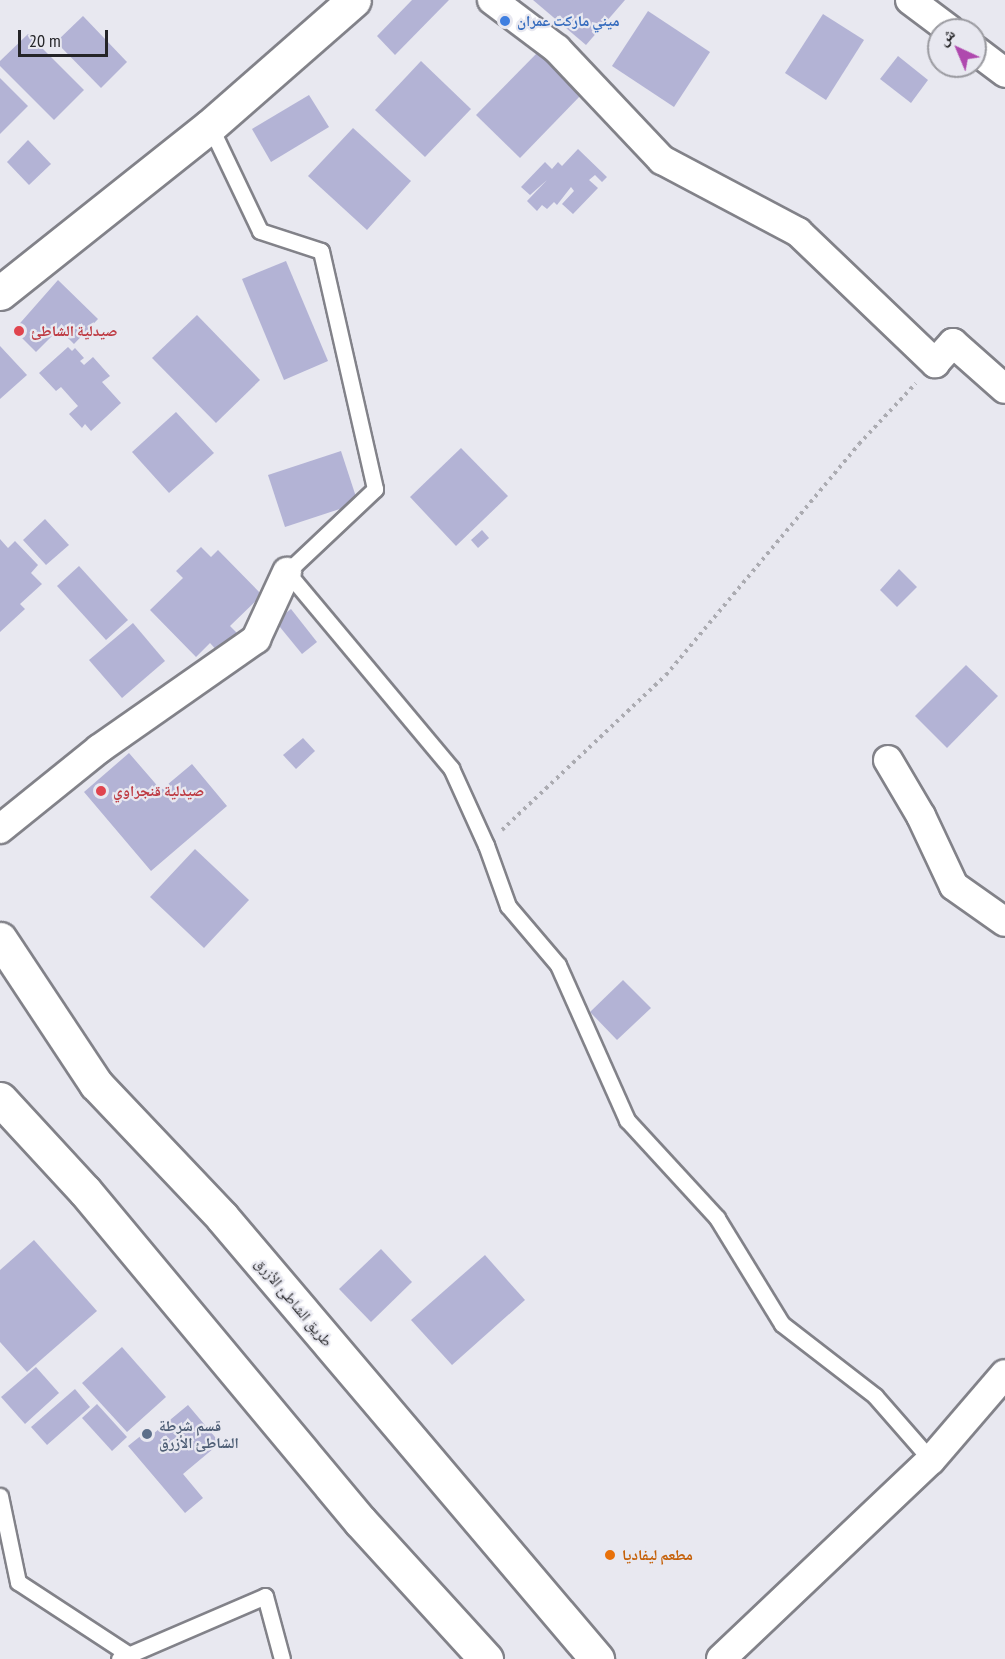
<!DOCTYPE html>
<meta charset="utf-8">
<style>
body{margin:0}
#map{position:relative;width:1005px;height:1659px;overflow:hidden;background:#e8e8f0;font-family:"PT Sans Narrow","Noto Naskh Arabic",sans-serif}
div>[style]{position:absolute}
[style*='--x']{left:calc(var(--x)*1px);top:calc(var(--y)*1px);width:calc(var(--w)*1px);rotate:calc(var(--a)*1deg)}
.building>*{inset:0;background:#b3b3d5}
.path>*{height:4px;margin-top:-2px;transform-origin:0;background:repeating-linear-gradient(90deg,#ababb1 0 3px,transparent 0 7.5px)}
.roads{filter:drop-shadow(2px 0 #828289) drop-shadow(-2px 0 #828289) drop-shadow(0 2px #828289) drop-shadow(0 -2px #828289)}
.service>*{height:15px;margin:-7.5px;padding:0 7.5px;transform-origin:7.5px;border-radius:7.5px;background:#fff}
.minor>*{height:28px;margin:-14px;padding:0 14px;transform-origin:14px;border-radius:14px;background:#fff}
.secondary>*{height:33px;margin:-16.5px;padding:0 16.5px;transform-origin:16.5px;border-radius:16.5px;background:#fff}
.dots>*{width:16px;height:16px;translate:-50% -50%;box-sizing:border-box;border:3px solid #e8e8f0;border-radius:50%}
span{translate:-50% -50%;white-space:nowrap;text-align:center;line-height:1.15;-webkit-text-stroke:4.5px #e8e8f0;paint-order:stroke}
.shop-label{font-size:15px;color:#366cbe;font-weight:700}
.left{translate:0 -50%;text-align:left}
.health-label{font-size:15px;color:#be3a42;font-weight:700}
.street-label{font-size:15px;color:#252528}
.service-label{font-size:15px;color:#4e5e75;font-weight:700}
.food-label{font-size:15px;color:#c56008;font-weight:700}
.north{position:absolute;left:927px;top:18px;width:60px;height:60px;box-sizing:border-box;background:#e8e8f0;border:2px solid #9a9aa0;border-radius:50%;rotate:316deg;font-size:16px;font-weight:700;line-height:24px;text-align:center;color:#252528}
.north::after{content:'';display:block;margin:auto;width:21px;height:27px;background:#af49ae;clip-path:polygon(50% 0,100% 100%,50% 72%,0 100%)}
.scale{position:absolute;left:18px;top:30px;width:90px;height:27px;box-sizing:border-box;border:3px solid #252528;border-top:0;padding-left:8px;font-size:18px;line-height:21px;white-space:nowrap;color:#252528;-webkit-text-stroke:4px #e8e8f0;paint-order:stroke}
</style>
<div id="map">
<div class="building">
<i style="clip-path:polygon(412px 0,449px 0,395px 55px,377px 36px)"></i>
<i style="clip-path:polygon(533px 0,625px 0,586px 45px)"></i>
<i style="clip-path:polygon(648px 11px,710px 52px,674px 107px,612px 66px)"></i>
<i style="clip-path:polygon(823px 14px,864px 40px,826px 100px,785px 73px)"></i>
<i style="clip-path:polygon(83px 16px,127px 62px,101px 88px,56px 42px)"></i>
<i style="clip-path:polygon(28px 34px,84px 90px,54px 120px,0 66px,0 61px)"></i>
<i style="clip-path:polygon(540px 50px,583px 93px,520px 158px,476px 115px)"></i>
<i style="clip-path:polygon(898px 56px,928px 80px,911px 103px,880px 79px)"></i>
<i style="clip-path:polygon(421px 61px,471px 109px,425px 157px,375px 110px)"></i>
<i style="clip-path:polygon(0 78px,28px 106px,0 134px)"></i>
<i style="clip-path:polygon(309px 95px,329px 127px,271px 162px,252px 129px)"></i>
<i style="clip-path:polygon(353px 128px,411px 181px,367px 230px,308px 176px)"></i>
<i style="clip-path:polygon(28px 140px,51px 164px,29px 185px,7px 162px)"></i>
<i style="clip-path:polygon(578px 149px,607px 177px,602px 182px,595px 175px,589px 180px,598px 188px,573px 214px,562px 204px,574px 191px,571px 187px,557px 205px,554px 202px,547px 209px,542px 205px,537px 211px,527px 201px,547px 180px,530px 195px,521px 187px,545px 162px,552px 169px,558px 162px,562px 166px)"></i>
<i style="clip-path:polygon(286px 261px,328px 361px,284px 380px,242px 279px)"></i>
<i style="clip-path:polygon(58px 280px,98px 319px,74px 344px,59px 329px,36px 352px,14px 330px)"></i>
<i style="clip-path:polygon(197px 315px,260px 380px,216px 423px,152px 358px)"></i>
<i style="clip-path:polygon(0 346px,27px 375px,0 399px)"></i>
<i style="clip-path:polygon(68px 347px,72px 351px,75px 348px,84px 358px,80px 361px,84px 365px,93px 357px,110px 376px,102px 382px,121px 403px,91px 431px,85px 424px,82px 428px,69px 414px,78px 406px,61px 387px,56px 391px,39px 373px)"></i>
<i style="clip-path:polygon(176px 412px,214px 453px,169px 493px,132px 452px)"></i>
<i style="clip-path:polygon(461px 448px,508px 496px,456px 546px,410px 497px)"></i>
<i style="clip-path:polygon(341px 451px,358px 503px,285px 527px,268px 475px)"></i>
<i style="clip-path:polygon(45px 519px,69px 545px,46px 565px,23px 540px)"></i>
<i style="clip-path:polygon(482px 530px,489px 538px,478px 548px,471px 540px)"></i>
<i style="clip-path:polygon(0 539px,8px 548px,15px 541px,38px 565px,31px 573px,42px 584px,20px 604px,25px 609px,0 632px)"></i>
<i style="clip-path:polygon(201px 547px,211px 557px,218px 550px,262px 595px,230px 626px,240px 636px,220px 654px,210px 643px,196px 657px,150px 610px,183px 578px,176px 571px)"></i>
<i style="clip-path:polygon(79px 566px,128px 620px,106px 640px,57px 586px)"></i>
<i style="clip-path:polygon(899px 569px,917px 587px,897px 607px,880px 590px)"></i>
<i style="clip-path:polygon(291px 609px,317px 642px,302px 654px,275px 621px)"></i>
<i style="clip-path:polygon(133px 623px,165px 661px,122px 698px,89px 660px)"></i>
<i style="clip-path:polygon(966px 665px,998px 696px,947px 748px,915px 716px)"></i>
<i style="clip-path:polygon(303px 738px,315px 751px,296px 769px,283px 755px)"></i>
<i style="clip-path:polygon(129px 753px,161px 790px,192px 764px,227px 806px,151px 871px,84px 792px)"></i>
<i style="clip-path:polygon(195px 849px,249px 900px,204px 948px,150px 897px)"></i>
<i style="clip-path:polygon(623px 980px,651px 1008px,617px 1040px,590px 1012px)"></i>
<i style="clip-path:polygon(34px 1240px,97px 1311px,27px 1372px,0 1342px,0 1270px)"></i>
<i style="clip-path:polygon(381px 1249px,412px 1282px,371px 1322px,339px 1289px)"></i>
<i style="clip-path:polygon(485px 1255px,525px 1300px,452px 1365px,411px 1320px)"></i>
<i style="clip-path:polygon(122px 1347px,166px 1397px,127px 1432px,82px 1383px)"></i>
<i style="clip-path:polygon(36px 1367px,59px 1393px,25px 1424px,1px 1397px)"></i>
<i style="clip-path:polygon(75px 1389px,90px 1407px,47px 1445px,31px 1427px)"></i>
<i style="clip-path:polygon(97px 1404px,127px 1437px,112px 1451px,82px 1418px)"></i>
<i style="clip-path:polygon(188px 1405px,220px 1443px,183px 1474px,203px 1498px,185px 1513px,128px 1446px,143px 1434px,147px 1439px)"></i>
</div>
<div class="path">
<i style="--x:502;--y:830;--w:226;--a:-43.4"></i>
<i style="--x:666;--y:675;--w:301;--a:-50.1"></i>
<i style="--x:859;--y:444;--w:83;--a:-46.9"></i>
</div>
<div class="roads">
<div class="service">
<i style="--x:210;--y:126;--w:116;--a:64.5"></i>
<i style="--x:260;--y:231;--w:64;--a:18.2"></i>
<i style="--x:321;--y:251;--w:244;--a:77.2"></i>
<i style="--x:375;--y:489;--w:121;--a:136.7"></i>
<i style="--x:287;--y:572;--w:256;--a:50.1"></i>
<i style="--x:451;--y:768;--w:85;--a:65.6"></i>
<i style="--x:486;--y:845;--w:65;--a:70.2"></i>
<i style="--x:508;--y:906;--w:77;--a:49.7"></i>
<i style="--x:558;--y:965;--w:170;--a:66"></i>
<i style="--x:627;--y:1120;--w:133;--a:47.4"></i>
<i style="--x:717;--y:1218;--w:124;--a:58.5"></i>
<i style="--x:782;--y:1324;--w:118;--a:37.7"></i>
<i style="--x:875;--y:1396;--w:85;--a:48.8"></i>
<i style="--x:0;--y:1496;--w:88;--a:78.2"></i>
<i style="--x:18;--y:1582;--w:131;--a:33.2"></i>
<i style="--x:119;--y:1659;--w:159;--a:-23.3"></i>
<i style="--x:265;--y:1596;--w:65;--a:74.9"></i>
</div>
<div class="minor">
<i style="--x:492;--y:0;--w:81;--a:37"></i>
<i style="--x:557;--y:49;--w:153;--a:46.6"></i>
<i style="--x:662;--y:160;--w:154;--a:27.9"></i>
<i style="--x:798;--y:232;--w:190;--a:43.7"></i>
<i style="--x:935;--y:363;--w:27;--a:-48"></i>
<i style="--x:953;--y:343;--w:69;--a:41.5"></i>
<i style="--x:910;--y:0;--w:50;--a:36.9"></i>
<i style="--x:975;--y:50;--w:38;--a:37"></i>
<i style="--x:888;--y:760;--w:65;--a:59.5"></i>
<i style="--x:921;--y:816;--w:77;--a:64.8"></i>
<i style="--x:954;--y:886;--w:62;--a:35.2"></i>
<i style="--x:0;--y:829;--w:127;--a:-38.9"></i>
<i style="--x:99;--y:749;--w:192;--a:-35"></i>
<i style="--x:256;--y:639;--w:74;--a:-65.2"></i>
<i style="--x:721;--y:1659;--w:289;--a:-43.5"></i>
<i style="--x:931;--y:1460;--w:113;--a:-49.3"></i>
</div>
<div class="secondary">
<i style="--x:0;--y:293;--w:268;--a:-38.5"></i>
<i style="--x:210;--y:126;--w:191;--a:-41.2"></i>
<i style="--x:0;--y:939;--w:174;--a:56.5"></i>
<i style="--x:96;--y:1084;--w:183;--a:46.5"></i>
<i style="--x:222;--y:1217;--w:580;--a:49.69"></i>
<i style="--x:0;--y:1099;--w:125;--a:47.3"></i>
<i style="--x:85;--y:1191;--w:430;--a:50.2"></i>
<i style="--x:360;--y:1521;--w:187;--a:47.6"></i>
</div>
</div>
<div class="dots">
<i style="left:505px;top:21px;background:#3f7fe0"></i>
<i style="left:19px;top:331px;background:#e0444e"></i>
<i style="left:101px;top:791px;background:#e0444e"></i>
<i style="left:147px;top:1434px;background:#5c6f8a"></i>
<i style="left:610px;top:1555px;background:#e8710a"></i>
</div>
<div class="shop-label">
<span class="left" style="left:517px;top:21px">ميني ماركت عمران</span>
</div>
<div class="health-label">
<span class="left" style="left:31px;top:331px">صيدلية الشاطئ</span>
<span class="left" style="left:113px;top:791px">صيدلية قنجراوي</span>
</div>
<div class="street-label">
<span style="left:294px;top:1302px;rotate:50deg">طريق الشاطئ الأزرق</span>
</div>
<div class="service-label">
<span class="left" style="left:159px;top:1434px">قسم شرطة<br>الشاطئ الأزرق</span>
</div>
<div class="food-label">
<span class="left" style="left:622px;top:1555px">مطعم ليفاديا</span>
</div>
<div class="north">ش</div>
<div class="scale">20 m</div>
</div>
